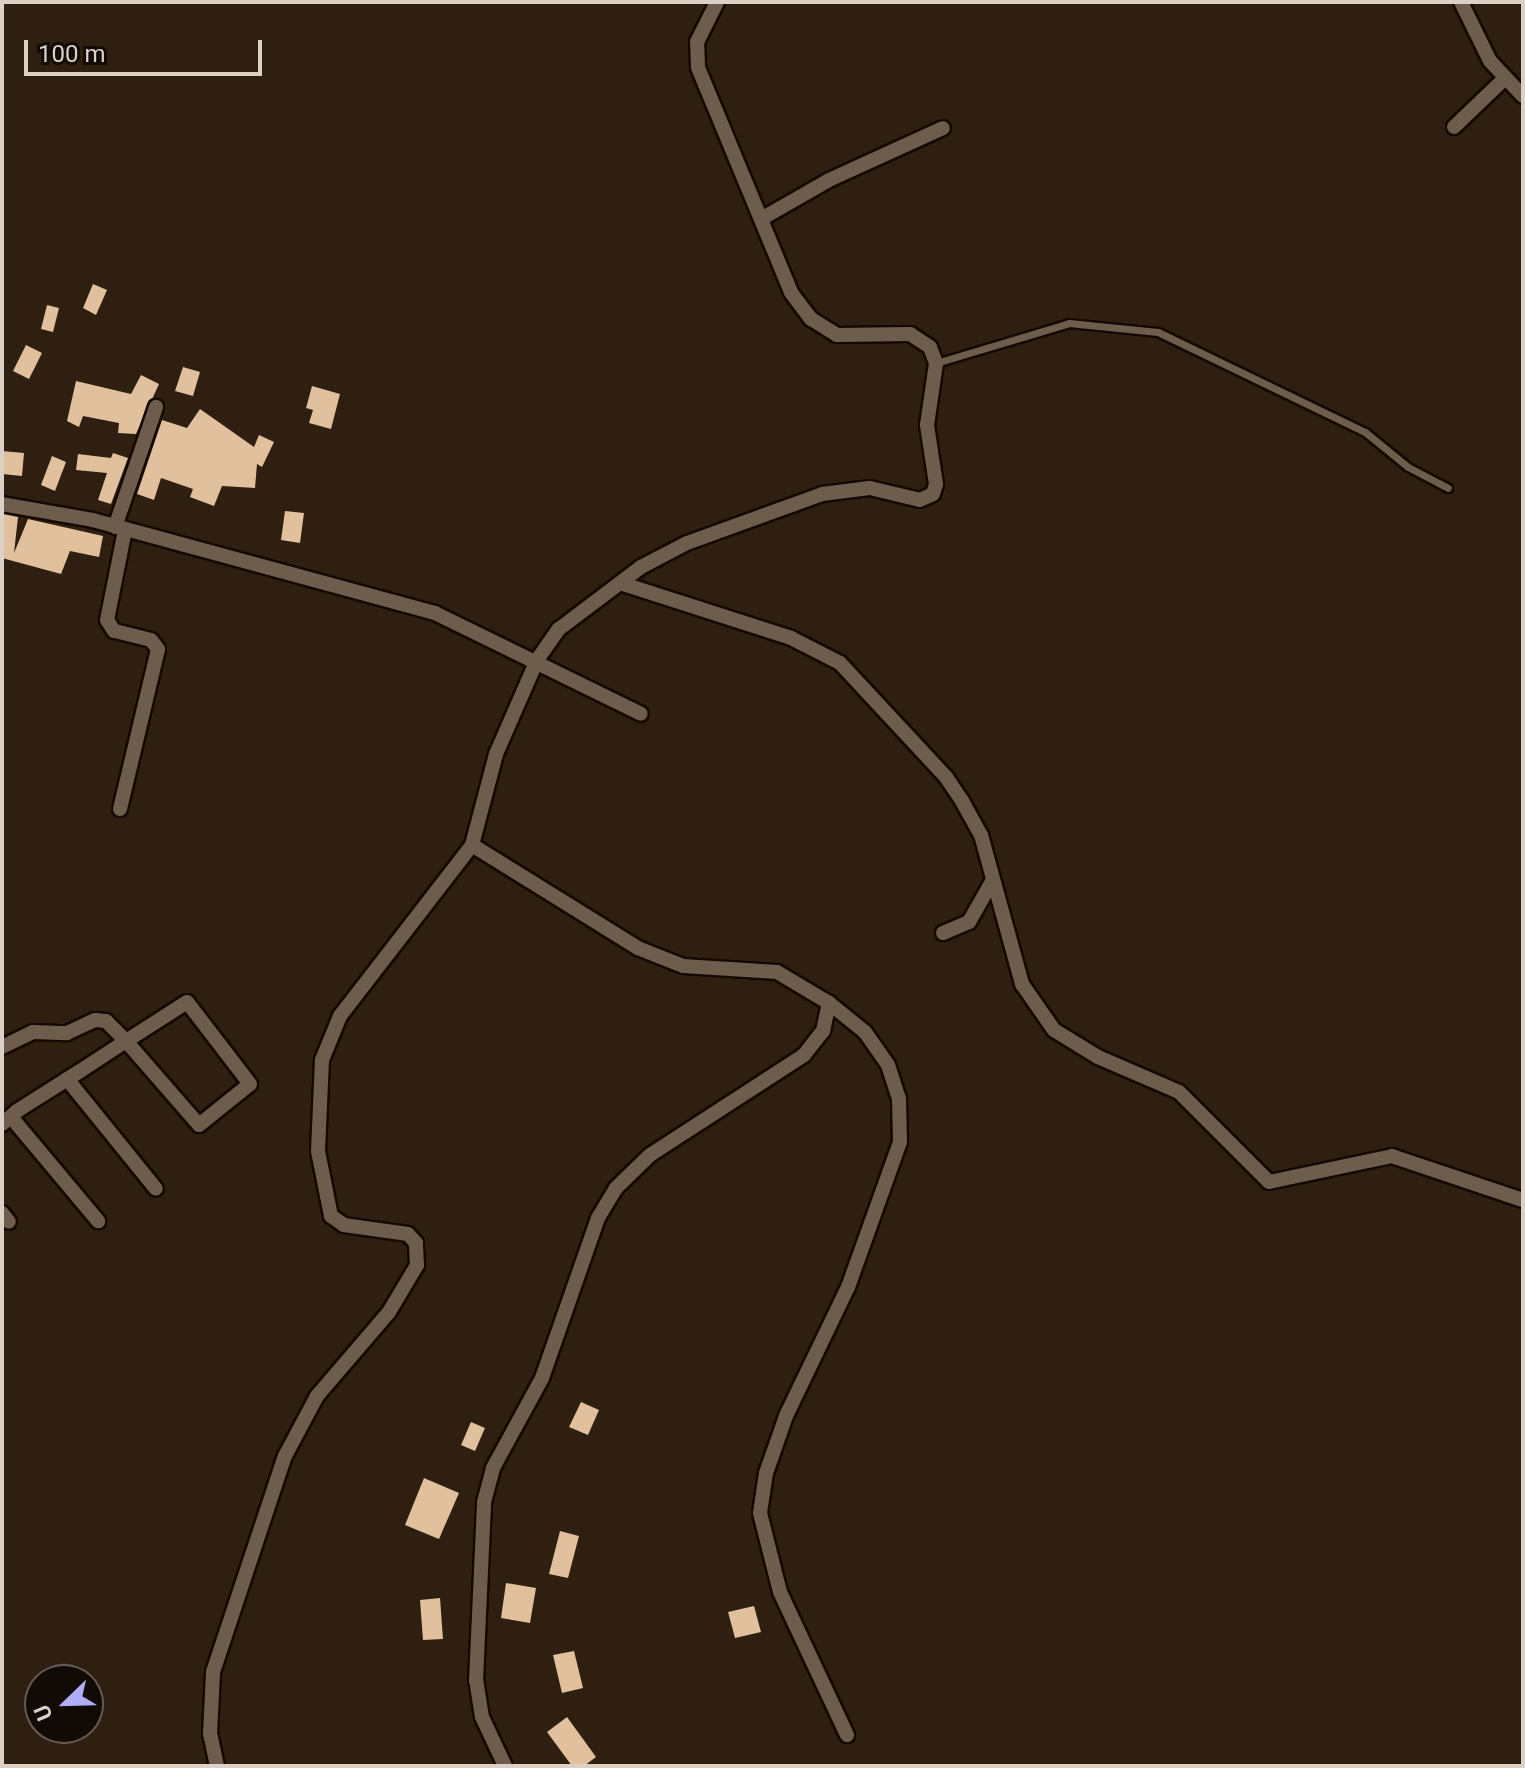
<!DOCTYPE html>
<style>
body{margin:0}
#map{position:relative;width:1525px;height:1768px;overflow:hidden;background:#2e1f10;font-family:Roboto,sans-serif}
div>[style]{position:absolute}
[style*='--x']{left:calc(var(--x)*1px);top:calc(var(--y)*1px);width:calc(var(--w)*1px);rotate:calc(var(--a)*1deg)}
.building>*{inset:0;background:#e1c09e}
.roads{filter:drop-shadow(2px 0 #150800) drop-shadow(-2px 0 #150800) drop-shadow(0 2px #150800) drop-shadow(0 -2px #150800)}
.service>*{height:7px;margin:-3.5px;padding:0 3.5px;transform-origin:3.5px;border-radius:3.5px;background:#6e5d4c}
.minor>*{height:14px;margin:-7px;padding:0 7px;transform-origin:7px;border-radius:7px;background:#6e5d4c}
span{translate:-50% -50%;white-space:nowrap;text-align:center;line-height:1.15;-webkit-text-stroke:8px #110a05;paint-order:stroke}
.frame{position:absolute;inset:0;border:4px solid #dbd1c7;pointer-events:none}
.north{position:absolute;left:24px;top:1664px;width:80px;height:80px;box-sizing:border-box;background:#110a05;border:2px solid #625a53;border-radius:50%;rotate:247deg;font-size:22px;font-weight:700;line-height:32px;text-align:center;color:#dbd1c7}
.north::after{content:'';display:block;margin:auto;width:28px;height:36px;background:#b2adf9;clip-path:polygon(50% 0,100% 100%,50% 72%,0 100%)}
.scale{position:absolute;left:24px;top:40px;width:238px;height:36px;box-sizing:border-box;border:4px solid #dbd1c7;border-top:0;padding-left:10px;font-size:24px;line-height:28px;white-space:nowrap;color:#dbd1c7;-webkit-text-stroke:6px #110a05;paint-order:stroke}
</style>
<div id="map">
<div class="building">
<i style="clip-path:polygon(93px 284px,107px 290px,96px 315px,83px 308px)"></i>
<i style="clip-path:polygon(47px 305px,59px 308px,53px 332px,41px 329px)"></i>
<i style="clip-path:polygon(26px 345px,42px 353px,29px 379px,13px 371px)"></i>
<i style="clip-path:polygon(183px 367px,200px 372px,193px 396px,175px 391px)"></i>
<i style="clip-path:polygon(141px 375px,159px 384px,136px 434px,118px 433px,119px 423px,83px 416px,79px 427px,67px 421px,76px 381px,131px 394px)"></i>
<i style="clip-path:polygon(312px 386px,340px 394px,331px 429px,309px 423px,313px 410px,306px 408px)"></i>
<i style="clip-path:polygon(200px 409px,254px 447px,259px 435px,274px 442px,262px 467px,257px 464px,255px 488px,222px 486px,214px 506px,190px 497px,193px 489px,161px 478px,154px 500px,137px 494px,162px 420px,187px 428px)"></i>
<i style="clip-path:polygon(2px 451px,24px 453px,22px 476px,2px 474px)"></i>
<i style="clip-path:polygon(113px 453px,128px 458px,111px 504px,98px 500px,107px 473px,76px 470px,78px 454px,111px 458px)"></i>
<i style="clip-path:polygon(52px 456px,66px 462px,55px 491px,41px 485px)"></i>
<i style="clip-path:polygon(285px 511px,304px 513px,300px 543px,281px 540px)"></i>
<i style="clip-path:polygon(3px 514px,18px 517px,14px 553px,28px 519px,103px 536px,99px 557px,70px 551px,61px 574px,2px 558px)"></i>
<i style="clip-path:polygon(581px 1402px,599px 1410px,588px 1435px,569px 1427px)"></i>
<i style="clip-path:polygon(471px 1422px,485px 1428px,475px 1451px,461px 1445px)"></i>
<i style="clip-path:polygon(424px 1478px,459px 1493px,439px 1539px,405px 1525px)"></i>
<i style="clip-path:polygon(560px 1531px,579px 1536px,568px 1578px,549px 1574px)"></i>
<i style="clip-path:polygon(506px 1583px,536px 1588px,530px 1623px,501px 1618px)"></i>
<i style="clip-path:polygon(440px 1598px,443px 1639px,423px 1640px,420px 1600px)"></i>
<i style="clip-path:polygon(754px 1606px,761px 1632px,735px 1638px,728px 1612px)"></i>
<i style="clip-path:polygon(574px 1651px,583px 1688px,562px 1693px,553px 1655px)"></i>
<i style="clip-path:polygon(567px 1717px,596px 1757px,584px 1766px,572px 1766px,547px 1732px)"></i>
</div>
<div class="roads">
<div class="service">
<i style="--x:936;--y:363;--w:139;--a:-16.7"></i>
<i style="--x:1069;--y:323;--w:89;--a:5.8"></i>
<i style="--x:1158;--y:332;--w:230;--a:25.8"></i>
<i style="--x:1365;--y:432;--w:55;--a:39.1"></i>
<i style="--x:1408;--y:467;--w:45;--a:27.7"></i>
</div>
<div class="minor">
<i style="--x:1461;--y:2;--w:66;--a:63.8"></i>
<i style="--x:1490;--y:61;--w:48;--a:46.7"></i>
<i style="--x:1454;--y:127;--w:68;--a:-43.8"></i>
<i style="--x:761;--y:219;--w:78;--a:-29.8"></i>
<i style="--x:829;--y:180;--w:125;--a:-24.5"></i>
<i style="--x:2;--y:504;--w:92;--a:10"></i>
<i style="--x:93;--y:520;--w:354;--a:15.2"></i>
<i style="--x:435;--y:613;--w:229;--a:26.1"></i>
<i style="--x:115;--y:527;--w:127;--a:-71.1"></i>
<i style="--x:620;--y:583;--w:180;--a:17.8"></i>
<i style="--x:791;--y:638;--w:55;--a:27"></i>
<i style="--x:840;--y:663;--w:156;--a:47.1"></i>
<i style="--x:946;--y:777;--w:29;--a:56"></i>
<i style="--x:962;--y:801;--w:39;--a:61"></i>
<i style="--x:981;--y:835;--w:155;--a:74.6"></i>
<i style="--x:1022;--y:984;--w:56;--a:55.2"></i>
<i style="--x:1054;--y:1030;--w:52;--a:31.5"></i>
<i style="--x:1098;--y:1057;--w:88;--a:23.4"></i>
<i style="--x:1179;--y:1092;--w:127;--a:45"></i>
<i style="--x:1269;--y:1182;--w:126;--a:-11.9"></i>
<i style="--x:1392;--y:1156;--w:138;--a:18.6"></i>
<i style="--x:120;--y:809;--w:164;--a:-76.6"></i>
<i style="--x:158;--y:649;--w:11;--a:-128"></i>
<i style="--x:151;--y:640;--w:38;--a:-166"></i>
<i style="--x:114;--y:631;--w:13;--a:-122"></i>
<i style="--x:107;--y:620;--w:92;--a:-78.7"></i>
<i style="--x:943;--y:933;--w:28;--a:-23"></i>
<i style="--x:969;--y:922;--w:48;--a:-60.3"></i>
<i style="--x:829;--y:1003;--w:46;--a:38.9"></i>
<i style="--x:865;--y:1032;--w:40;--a:55.1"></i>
<i style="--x:888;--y:1065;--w:35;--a:72"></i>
<i style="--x:899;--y:1098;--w:44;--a:88.7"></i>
<i style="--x:900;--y:1142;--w:154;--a:109.7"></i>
<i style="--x:848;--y:1287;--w:143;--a:115.7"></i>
<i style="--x:786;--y:1416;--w:60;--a:109.3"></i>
<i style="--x:766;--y:1473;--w:40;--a:98.5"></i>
<i style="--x:760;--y:1513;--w:81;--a:75.8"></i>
<i style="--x:780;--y:1592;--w:158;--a:64.9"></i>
<i style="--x:2;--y:1047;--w:34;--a:-26"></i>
<i style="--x:33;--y:1032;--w:34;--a:2"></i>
<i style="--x:67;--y:1033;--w:31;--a:-25"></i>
<i style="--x:95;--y:1020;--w:11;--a:5"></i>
<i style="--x:106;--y:1021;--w:28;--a:45"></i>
<i style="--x:126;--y:1041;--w:111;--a:49"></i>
<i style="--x:199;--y:1125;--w:65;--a:-38.8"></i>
<i style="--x:250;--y:1084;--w:103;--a:-127.5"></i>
<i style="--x:187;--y:1002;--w:72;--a:147.4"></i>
<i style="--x:126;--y:1041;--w:55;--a:146.9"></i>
<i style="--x:80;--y:1071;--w:75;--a:147.6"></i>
<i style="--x:17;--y:1111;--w:20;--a:139"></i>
<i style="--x:67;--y:1079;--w:141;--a:51"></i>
<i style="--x:11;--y:1117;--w:136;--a:50.1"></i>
<i style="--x:2;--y:1213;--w:11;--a:52"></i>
<i style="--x:217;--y:1766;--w:33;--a:-102"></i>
<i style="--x:210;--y:1734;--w:62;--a:-87.2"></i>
<i style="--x:213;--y:1672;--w:228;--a:-71.6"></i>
<i style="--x:285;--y:1456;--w:68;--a:-61.9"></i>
<i style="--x:317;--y:1396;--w:111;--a:-49.4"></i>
<i style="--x:389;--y:1312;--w:55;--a:-59.2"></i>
<i style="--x:417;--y:1265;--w:22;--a:-93"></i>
<i style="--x:416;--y:1243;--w:12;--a:-132"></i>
<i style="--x:408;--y:1234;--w:65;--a:-172"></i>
<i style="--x:344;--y:1225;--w:16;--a:-145"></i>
<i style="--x:331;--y:1216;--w:66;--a:-101.3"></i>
<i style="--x:318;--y:1151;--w:91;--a:-87.5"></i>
<i style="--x:322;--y:1060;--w:48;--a:-67.8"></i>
<i style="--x:340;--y:1016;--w:216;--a:-52.3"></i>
<i style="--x:505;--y:1766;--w:54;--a:-115.1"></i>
<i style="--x:482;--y:1717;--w:36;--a:-99"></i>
<i style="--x:476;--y:1681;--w:179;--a:-87.4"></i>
<i style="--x:484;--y:1502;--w:35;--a:-75"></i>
<i style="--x:493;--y:1468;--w:102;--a:-61.4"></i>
<i style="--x:542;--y:1378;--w:170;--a:-70.7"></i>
<i style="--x:598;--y:1218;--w:35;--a:-59"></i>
<i style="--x:616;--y:1188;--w:47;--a:-44.1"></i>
<i style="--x:650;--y:1155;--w:184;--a:-33"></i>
<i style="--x:804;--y:1055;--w:31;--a:-52"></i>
<i style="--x:823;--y:1031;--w:29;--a:-78"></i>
<i style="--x:829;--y:1003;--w:61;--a:-149.2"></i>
<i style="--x:777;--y:972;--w:94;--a:-176.3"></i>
<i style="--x:683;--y:966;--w:48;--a:-158.2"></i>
<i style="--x:638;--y:948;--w:195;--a:-148.2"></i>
<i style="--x:472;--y:845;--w:94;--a:-75.2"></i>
<i style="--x:496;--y:754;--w:103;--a:-66.4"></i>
<i style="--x:537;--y:660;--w:38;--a:-55"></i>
<i style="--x:559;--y:629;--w:103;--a:-37.1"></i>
<i style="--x:641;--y:567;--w:52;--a:-27.6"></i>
<i style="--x:687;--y:543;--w:144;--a:-19.9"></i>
<i style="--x:822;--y:494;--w:48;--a:-7.1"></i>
<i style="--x:870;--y:488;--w:51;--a:13.5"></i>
<i style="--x:920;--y:500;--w:14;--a:-25"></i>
<i style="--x:933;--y:494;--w:10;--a:-73"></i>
<i style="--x:936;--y:484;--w:60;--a:-98.7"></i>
<i style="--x:927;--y:425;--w:63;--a:-81.7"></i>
<i style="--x:936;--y:363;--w:17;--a:-111"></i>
<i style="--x:930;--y:347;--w:24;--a:-147"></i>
<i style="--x:910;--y:334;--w:73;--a:179.2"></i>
<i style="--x:837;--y:335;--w:31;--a:-148"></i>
<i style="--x:811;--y:319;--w:34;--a:-127"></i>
<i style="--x:791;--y:292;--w:243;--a:-112.5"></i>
<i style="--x:698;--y:67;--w:25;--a:-92"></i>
<i style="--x:697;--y:42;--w:45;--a:-63.4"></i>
</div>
</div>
<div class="frame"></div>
<div class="north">U</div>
<div class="scale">100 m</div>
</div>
